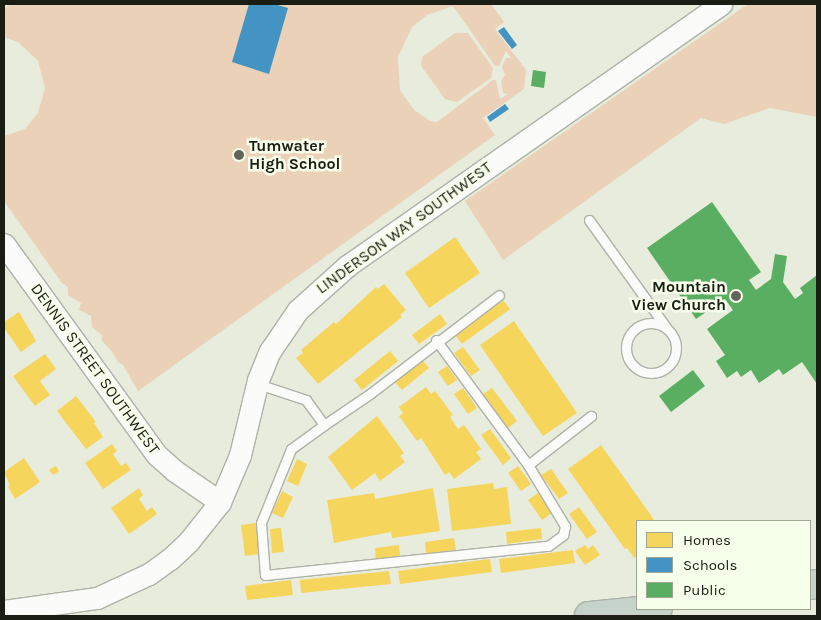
<!DOCTYPE html>
<style>
body{margin:0}
#map{position:relative;width:821px;height:620px;overflow:hidden;background:#e7ecdd;font-family:Karla,sans-serif}
div>[style]{position:absolute}
[style*='--x']{left:calc(var(--x)*1px);top:calc(var(--y)*1px);width:calc(var(--w)*1px);rotate:calc(var(--a)*1deg)}
.green>*{inset:0;background:#ead1b7}
.homes>*{inset:0;background:#f6d55c}
.schools>*{inset:0;background:#4393c3}
.public>*{inset:0;background:#5aae61}
.roads{filter:drop-shadow(1px 0 #aeb2a7) drop-shadow(-1px 0 #aeb2a7) drop-shadow(0 1px #aeb2a7) drop-shadow(0 -1px #aeb2a7)}
.service>*{height:9px;margin:-4.5px;padding:0 4.5px;transform-origin:4.5px;border-radius:4.5px;background:#fbfcfa}
.service>.ring{margin:-4.5px;padding:0;box-sizing:content-box;background:none;border:9px solid #fbfcfa;border-radius:50%}
.tertiary>*{height:21px;margin:-10.5px;padding:0 10.5px;transform-origin:10.5px;border-radius:10.5px;background:#fbfcfa}
.motorway>*{height:28px;margin:-14px;padding:0 14px;transform-origin:14px;border-radius:14px;background:#c5d3ca}
.dots>*{width:14px;height:14px;translate:-50% -50%;box-sizing:border-box;border:2px solid #f6ffe9;border-radius:50%}
span{translate:-50% -50%;white-space:nowrap;text-align:center;line-height:1.15;-webkit-text-stroke:5px #f6ffe9;paint-order:stroke}
.poi-label{font-size:16px;color:#1a1d14;font-weight:700}
.left{translate:0 -50%;text-align:left}
.right{translate:-100% -50%;text-align:right}
.street-label{font-size:16px;color:#1a1d14}
.frame{position:absolute;inset:0;border:5px solid #1a1d14;pointer-events:none}
.legend{position:absolute;left:636px;top:520px;width:175px;height:90px;box-sizing:border-box;background:#f6ffe9;border:1px solid #9ea594;margin:0;padding:6px 9px;list-style:none;font-size:15px;color:#1a1d14}
.legend li{display:flex;align-items:center;gap:10px;height:25px}
.legend b{width:25px;border:1px solid #9ea594}
</style>
<div id="map">
<div class="green">
<i style="clip-path:polygon(evenodd,11px 4px,491px 4px,504px 22px,495px 29px,526px 70px,524px 89px,483px 118px,495px 135px,138px 391px,123px 365px,118px 362px,111px 350px,101px 340px,103px 336px,92px 327px,91px 316px,79px 310px,81px 303px,68px 295px,68px 287px,62px 283px,4px 201px,4px 136px,25px 129px,38px 113px,45px 88px,38px 61px,18px 42px,4px 37px,4px 9px,11px 4px,453px 6px,495px 66px,499px 66px,506px 51px,511px 58px,506px 58px,502px 67px,505px 75px,501px 81px,503px 93px,508px 94px,500px 99px,496px 80px,493px 80px,437px 122px,430px 121px,414px 110px,400px 90px,398px 57px,412px 27px,427px 15px,453px 6px)"></i>
<i style="clip-path:polygon(748px 4px,817px 4px,817px 117px,770px 108px,724px 124px,701px 118px,503px 260px,465px 201px)"></i>
<i style="clip-path:polygon(455px 33px,468px 33px,493px 68px,491px 78px,457px 102px,445px 99px,421px 66px,422px 57px)"></i>
</div>
<div class="homes">
<i style="clip-path:polygon(455px 237px,480px 273px,429px 308px,405px 273px)"></i>
<i style="clip-path:polygon(384px 284px,406px 310px,400px 315px,402px 317px,318px 384px,296px 358px,303px 353px,301px 350px,334px 322px,336px 324px,376px 287px,378px 289px)"></i>
<i style="clip-path:polygon(503px 300px,510px 309px,462px 344px,455px 335px)"></i>
<i style="clip-path:polygon(19px 312px,36px 341px,21px 352px,4px 328px,4px 322px)"></i>
<i style="clip-path:polygon(440px 314px,447px 324px,419px 344px,412px 335px)"></i>
<i style="clip-path:polygon(514px 321px,577px 413px,543px 436px,480px 345px)"></i>
<i style="clip-path:polygon(463px 347px,480px 370px,471px 376px,454px 353px)"></i>
<i style="clip-path:polygon(390px 351px,398px 361px,362px 390px,354px 380px)"></i>
<i style="clip-path:polygon(45px 354px,56px 369px,40px 381px,50px 395px,35px 406px,13px 376px)"></i>
<i style="clip-path:polygon(422px 359px,429px 368px,402px 390px,394px 381px)"></i>
<i style="clip-path:polygon(447px 366px,457px 380px,448px 386px,438px 372px)"></i>
<i style="clip-path:polygon(426px 387px,431px 394px,435px 391px,453px 415px,450px 417px,458px 429px,464px 425px,481px 449px,476px 452px,481px 459px,454px 479px,449px 472px,445px 475px,421px 438px,417px 441px,399px 416px,403px 413px,399px 407px)"></i>
<i style="clip-path:polygon(463px 388px,477px 408px,468px 414px,454px 394px)"></i>
<i style="clip-path:polygon(492px 388px,517px 421px,508px 428px,483px 394px)"></i>
<i style="clip-path:polygon(76px 396px,96px 422px,94px 423px,103px 437px,86px 449px,57px 411px)"></i>
<i style="clip-path:polygon(377px 416px,404px 453px,400px 456px,405px 462px,380px 481px,375px 473px,352px 490px,328px 457px)"></i>
<i style="clip-path:polygon(490px 429px,511px 458px,503px 465px,481px 435px)"></i>
<i style="clip-path:polygon(112px 444px,117px 451px,113px 454px,121px 466px,126px 463px,131px 470px,103px 489px,85px 463px)"></i>
<i style="clip-path:polygon(601px 445px,655px 521px,637px 521px,637px 556px,634px 558px,627px 548px,625px 549px,568px 469px)"></i>
<i style="clip-path:polygon(24px 458px,40px 482px,15px 499px,8px 487px,10px 485px,4px 472px)"></i>
<i style="clip-path:polygon(297px 459px,307px 464px,298px 486px,287px 481px)"></i>
<i style="clip-path:polygon(56px 466px,59px 471px,53px 475px,49px 470px)"></i>
<i style="clip-path:polygon(518px 466px,531px 484px,521px 491px,508px 473px)"></i>
<i style="clip-path:polygon(551px 469px,568px 493px,559px 499px,541px 475px)"></i>
<i style="clip-path:polygon(493px 483px,494px 489px,507px 487px,511px 524px,452px 531px,447px 489px)"></i>
<i style="clip-path:polygon(139px 488px,143px 495px,139px 499px,147px 511px,152px 507px,157px 514px,129px 534px,111px 508px)"></i>
<i style="clip-path:polygon(433px 488px,440px 531px,392px 538px,391px 532px,334px 543px,327px 500px,374px 493px,375px 499px)"></i>
<i style="clip-path:polygon(282px 491px,293px 497px,283px 518px,272px 513px)"></i>
<i style="clip-path:polygon(538px 493px,552px 513px,542px 520px,528px 500px)"></i>
<i style="clip-path:polygon(579px 507px,597px 532px,587px 539px,569px 514px)"></i>
<i style="clip-path:polygon(256px 523px,260px 554px,245px 556px,241px 525px)"></i>
<i style="clip-path:polygon(281px 528px,284px 552px,272px 553px,270px 529px)"></i>
<i style="clip-path:polygon(541px 528px,542px 539px,507px 544px,506px 532px)"></i>
<i style="clip-path:polygon(454px 538px,456px 550px,426px 554px,425px 542px)"></i>
<i style="clip-path:polygon(399px 545px,400px 556px,376px 559px,375px 548px)"></i>
<i style="clip-path:polygon(585px 545px,588px 549px,593px 545px,600px 555px,585px 565px,575px 551px)"></i>
<i style="clip-path:polygon(573px 550px,575px 563px,501px 573px,499px 559px)"></i>
<i style="clip-path:polygon(490px 559px,492px 572px,400px 584px,398px 571px)"></i>
<i style="clip-path:polygon(389px 571px,391px 584px,301px 593px,300px 580px)"></i>
<i style="clip-path:polygon(291px 580px,293px 595px,247px 600px,245px 586px)"></i>
</div>
<div class="schools">
<i style="clip-path:polygon(249px 4px,274px 4px,288px 8px,269px 74px,232px 62px)"></i>
<i style="clip-path:polygon(504px 27px,517px 45px,512px 49px,498px 31px)"></i>
<i style="clip-path:polygon(505px 104px,509px 109px,490px 122px,487px 117px)"></i>
</div>
<div class="public">
<i style="clip-path:polygon(533px 70px,546px 72px,544px 88px,531px 86px)"></i>
<i style="clip-path:polygon(712px 202px,761px 272px,749px 280px,756px 290px,771px 279px,775px 254px,787px 256px,783px 282px,795px 299px,803px 293px,800px 288px,817px 275px,817px 384px,802px 362px,783px 375px,779px 369px,759px 383px,751px 370px,741px 377px,737px 371px,727px 378px,716px 361px,725px 355px,707px 329px,733px 310px,725px 299px,696px 319px,647px 248px)"></i>
<i style="clip-path:polygon(693px 370px,705px 386px,671px 412px,659px 396px)"></i>
</div>
<div class="roads">
<div class="service">
<i style="--x:589;--y:220;--w:132;--a:54.3"></i>
<i class="ring" style="left:626px;top:323px;width:41px;height:41px"></i>
<i style="--x:436;--y:340;--w:155;--a:53.6"></i>
<i style="--x:528;--y:465;--w:80;--a:-37.9"></i>
<i style="--x:258;--y:384;--w:51;--a:18.4"></i>
<i style="--x:306;--y:400;--w:31;--a:54"></i>
<i style="--x:324;--y:425;--w:57;--a:-34.2"></i>
<i style="--x:371;--y:393;--w:161;--a:-37.4"></i>
<i style="--x:324;--y:425;--w:41;--a:144"></i>
<i style="--x:291;--y:449;--w:80;--a:112.1"></i>
<i style="--x:261;--y:523;--w:52;--a:85.6"></i>
<i style="--x:265;--y:575;--w:284;--a:-5.9"></i>
<i style="--x:548;--y:546;--w:19;--a:-36"></i>
<i style="--x:563;--y:535;--w:9;--a:-77"></i>
<i style="--x:565;--y:526;--w:71;--a:-121.2"></i>
</div>
<div class="tertiary">
<i style="--x:4;--y:244;--w:261;--a:54.1"></i>
<i style="--x:157;--y:455;--w:24;--a:42"></i>
<i style="--x:175;--y:471;--w:55;--a:34.6"></i>
<i style="--x:4;--y:611;--w:94;--a:-8"></i>
<i style="--x:97;--y:598;--w:57;--a:-24.8"></i>
<i style="--x:149;--y:574;--w:26;--a:-36"></i>
<i style="--x:170;--y:559;--w:26;--a:-43"></i>
<i style="--x:189;--y:541;--w:50;--a:-51.5"></i>
<i style="--x:220;--y:502;--w:51;--a:-66.9"></i>
<i style="--x:240;--y:455;--w:77;--a:-76.5"></i>
<i style="--x:258;--y:380;--w:31;--a:-68"></i>
<i style="--x:270;--y:351;--w:50;--a:-55.7"></i>
<i style="--x:298;--y:310;--w:66;--a:-41.9"></i>
<i style="--x:347;--y:266;--w:457;--a:-35"></i>
</div>
<div class="motorway">
<i style="--x:810;--y:585;--w:7;--a:-8"></i>
<i style="--x:589;--y:616;--w:69;--a:-5.8"></i>
</div>
</div>
<div class="dots">
<i style="left:239px;top:155px;background:#62655a"></i>
<i style="left:736px;top:296px;background:#62655a"></i>
</div>
<div class="poi-label">
<span class="left" style="left:249px;top:155px">Tumwater<br>High School</span>
<span class="right" style="left:726px;top:296px">Mountain<br>View Church</span>
</div>
<div class="street-label">
<span style="left:404px;top:228px;rotate:-36deg">LINDERSON WAY SOUTHWEST</span>
<span style="left:95px;top:369px;rotate:54deg">DENNIS STREET SOUTHWEST</span>
</div>
<div class="frame"></div>
<ul class="legend">
<li><b style="height:14px;background:#f6d55c"></b>Homes</li>
<li><b style="height:14px;background:#4393c3"></b>Schools</li>
<li><b style="height:14px;background:#5aae61"></b>Public</li>
</ul>
</div>
